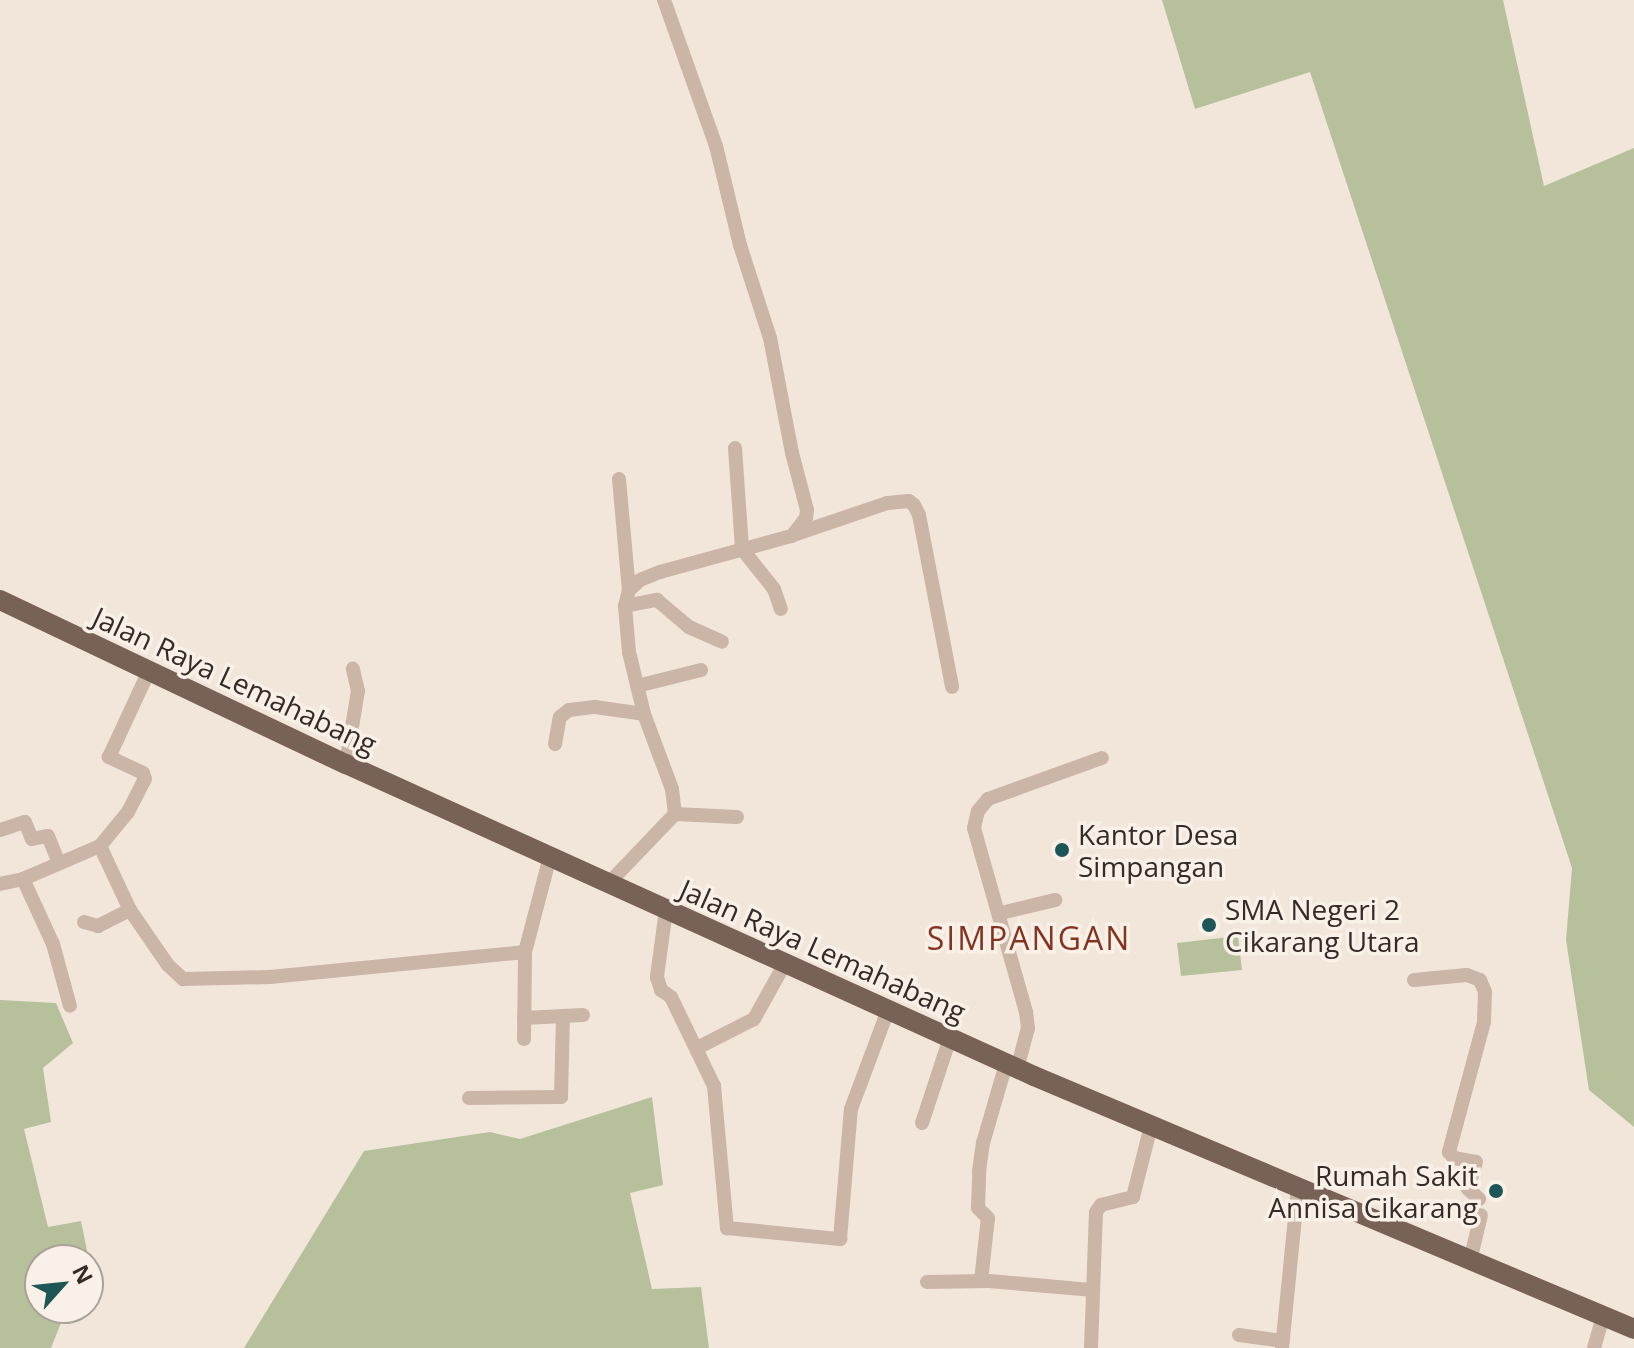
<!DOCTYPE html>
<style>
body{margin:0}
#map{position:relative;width:1634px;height:1348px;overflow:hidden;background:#f2e6db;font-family:"Open Sans",sans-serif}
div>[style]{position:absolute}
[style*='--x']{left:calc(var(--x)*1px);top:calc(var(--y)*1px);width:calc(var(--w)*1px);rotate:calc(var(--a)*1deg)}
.green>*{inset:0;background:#b6c19b}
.minor>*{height:14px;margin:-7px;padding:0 7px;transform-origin:7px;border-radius:7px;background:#cab5a7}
.primary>*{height:20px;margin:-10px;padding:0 10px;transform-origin:10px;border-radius:10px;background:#786258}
.dots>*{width:22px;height:22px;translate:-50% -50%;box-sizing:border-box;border:4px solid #f9f0e7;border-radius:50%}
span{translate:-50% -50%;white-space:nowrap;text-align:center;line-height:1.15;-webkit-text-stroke:7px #f9f0e7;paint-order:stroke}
.street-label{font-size:28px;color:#362b27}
.poi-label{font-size:28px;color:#362b27}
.left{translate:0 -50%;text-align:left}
.right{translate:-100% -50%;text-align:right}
.quarter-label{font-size:32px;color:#853421;letter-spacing:2px}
.north{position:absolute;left:24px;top:1244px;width:80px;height:80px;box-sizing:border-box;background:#f9f0e7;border:2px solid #aba19a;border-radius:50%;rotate:63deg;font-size:22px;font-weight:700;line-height:32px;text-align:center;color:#362b27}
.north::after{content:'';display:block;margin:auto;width:28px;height:36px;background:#1d5657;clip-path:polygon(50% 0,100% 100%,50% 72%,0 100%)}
</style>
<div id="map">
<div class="green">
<i style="clip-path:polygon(1162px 0,1503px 0,1544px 186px,1634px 148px,1634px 1127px,1589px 1090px,1566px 940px,1572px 868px,1310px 72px,1195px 109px)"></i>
<i style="clip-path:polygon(1238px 936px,1242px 970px,1181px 976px,1177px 943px)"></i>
<i style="clip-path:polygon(0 1000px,56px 1003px,73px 1043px,43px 1068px,51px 1122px,24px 1129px,48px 1227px,81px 1221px,92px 1275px,88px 1280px,88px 1260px,40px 1260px,40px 1308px,67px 1308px,51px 1348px,0 1348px)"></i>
<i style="clip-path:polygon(652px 1097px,663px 1185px,630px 1193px,652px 1289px,701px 1287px,709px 1348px,244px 1348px,364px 1151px,490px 1132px,520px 1139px)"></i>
</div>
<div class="minor">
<i style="--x:735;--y:448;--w:101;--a:86"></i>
<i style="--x:742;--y:549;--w:51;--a:51.3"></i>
<i style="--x:774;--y:589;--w:21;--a:71"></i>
<i style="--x:619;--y:479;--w:111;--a:84.9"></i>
<i style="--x:796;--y:534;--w:96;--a:-18.8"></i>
<i style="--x:887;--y:503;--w:22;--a:-5"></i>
<i style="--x:909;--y:501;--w:6;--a:39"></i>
<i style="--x:914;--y:505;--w:11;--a:63"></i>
<i style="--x:919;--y:515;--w:175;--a:79.1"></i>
<i style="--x:625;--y:606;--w:33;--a:-11"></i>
<i style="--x:657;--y:600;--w:42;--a:40.2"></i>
<i style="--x:689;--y:627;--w:36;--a:24"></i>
<i style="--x:637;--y:686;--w:66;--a:-14"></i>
<i style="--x:555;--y:744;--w:27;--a:-80"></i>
<i style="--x:560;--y:717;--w:11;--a:-38"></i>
<i style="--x:569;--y:710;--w:26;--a:-7"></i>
<i style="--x:595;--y:707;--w:49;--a:8.1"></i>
<i style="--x:346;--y:764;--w:74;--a:-80.7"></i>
<i style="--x:358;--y:691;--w:23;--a:-103"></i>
<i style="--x:675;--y:814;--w:62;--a:2.8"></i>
<i style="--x:0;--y:830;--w:26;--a:-18"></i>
<i style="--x:25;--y:822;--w:18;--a:68"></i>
<i style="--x:32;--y:839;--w:16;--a:-11"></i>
<i style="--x:48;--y:836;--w:29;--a:68"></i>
<i style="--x:100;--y:846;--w:44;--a:-50.5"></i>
<i style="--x:128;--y:812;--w:37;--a:-63"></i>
<i style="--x:145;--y:779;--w:6;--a:-108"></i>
<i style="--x:143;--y:773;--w:38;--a:-155"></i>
<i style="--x:109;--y:757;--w:95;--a:-65.1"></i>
<i style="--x:23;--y:879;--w:72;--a:65.2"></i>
<i style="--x:53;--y:944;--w:64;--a:74.7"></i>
<i style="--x:0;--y:884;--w:24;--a:-12"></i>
<i style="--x:23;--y:879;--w:84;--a:-23.2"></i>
<i style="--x:100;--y:846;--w:71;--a:64.9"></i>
<i style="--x:130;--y:910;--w:67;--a:55.4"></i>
<i style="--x:168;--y:965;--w:21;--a:43"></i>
<i style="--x:183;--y:979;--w:87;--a:-1.3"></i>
<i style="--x:270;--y:977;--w:256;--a:-5.6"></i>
<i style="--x:608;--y:884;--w:97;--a:-46.3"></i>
<i style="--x:675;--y:814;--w:25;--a:-97"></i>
<i style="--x:672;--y:789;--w:80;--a:-110.5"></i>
<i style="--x:644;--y:714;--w:64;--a:-103.6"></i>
<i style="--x:629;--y:652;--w:46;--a:-95"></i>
<i style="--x:625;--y:606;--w:16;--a:-76"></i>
<i style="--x:629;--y:590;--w:15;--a:-42"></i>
<i style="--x:640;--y:580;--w:22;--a:-22"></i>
<i style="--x:660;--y:572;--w:137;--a:-15.3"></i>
<i style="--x:792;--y:536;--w:23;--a:-52"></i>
<i style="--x:806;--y:518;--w:8;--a:-83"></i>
<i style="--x:807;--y:510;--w:59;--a:-104.7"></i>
<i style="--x:792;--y:453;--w:117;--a:-100.8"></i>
<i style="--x:770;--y:338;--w:98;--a:-107.9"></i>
<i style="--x:740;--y:245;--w:102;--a:-103.6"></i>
<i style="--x:716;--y:146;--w:155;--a:-109.6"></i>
<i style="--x:666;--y:910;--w:68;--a:97.7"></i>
<i style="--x:657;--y:977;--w:14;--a:73"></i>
<i style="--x:661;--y:990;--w:12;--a:35"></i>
<i style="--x:671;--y:997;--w:99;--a:64.2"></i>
<i style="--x:714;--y:1086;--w:143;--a:84.8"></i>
<i style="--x:727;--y:1228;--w:114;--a:5.6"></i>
<i style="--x:840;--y:1239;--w:130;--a:-85.2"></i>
<i style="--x:851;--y:1109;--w:106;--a:-69.5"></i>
<i style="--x:1001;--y:913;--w:56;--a:-13.5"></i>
<i style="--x:84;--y:922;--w:15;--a:16"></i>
<i style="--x:98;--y:926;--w:36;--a:-27"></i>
<i style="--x:1414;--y:980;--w:53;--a:-5.4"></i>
<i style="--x:1467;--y:975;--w:14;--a:21"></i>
<i style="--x:1480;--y:980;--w:13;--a:67"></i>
<i style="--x:1485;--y:992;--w:30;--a:92"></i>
<i style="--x:1484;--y:1022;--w:135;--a:105.1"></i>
<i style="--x:1449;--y:1152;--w:8;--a:50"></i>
<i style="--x:1454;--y:1158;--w:22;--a:10"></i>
<i style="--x:1476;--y:1162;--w:28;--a:107"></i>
<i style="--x:1468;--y:1189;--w:15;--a:42"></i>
<i style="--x:524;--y:1018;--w:59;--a:-2.9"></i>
<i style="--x:524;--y:1039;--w:87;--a:-89.3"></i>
<i style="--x:525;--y:952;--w:98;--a:-75.3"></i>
<i style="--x:697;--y:1048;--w:64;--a:-27"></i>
<i style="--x:754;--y:1019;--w:64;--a:-61"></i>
<i style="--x:1017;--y:1069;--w:42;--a:-75"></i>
<i style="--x:1028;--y:1028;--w:16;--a:-97"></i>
<i style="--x:1026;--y:1012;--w:191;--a:-105.8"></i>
<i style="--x:974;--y:828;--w:17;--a:-77"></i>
<i style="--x:978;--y:811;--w:16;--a:-50"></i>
<i style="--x:988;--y:799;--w:121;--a:-19.8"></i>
<i style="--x:469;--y:1098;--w:92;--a:-0.6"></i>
<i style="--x:561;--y:1097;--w:81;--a:-88.6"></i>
<i style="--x:922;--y:1123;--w:89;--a:-71.8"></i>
<i style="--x:1470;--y:1261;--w:47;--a:-76.6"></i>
<i style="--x:981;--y:1281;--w:63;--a:-83.7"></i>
<i style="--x:988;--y:1218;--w:14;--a:-135"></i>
<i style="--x:978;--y:1208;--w:37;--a:-88"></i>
<i style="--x:979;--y:1171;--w:28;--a:-82"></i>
<i style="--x:983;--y:1143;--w:82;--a:-73.8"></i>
<i style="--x:927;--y:1282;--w:62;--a:-0.9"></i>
<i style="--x:989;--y:1281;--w:102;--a:5"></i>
<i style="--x:1239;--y:1335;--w:44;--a:7.8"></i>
<i style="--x:1091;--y:1348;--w:136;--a:-87.9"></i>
<i style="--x:1096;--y:1212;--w:9;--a:-54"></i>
<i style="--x:1101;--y:1205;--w:33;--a:-14"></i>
<i style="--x:1133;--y:1197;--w:73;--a:-75.8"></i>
<i style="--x:1282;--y:1348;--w:162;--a:-84.3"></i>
<i style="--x:1594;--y:1348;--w:33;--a:-74"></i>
</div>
<div class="primary">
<i style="--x:0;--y:600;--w:383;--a:25.4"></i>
<i style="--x:346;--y:764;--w:755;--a:24.39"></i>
<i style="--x:1034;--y:1076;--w:651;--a:22.86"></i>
</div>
<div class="dots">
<i style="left:1062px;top:850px;background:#1d5657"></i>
<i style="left:1209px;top:925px;background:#1d5657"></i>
<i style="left:1496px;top:1191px;background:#1d5657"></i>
</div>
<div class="street-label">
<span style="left:235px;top:680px;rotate:25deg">Jalan Raya Lemahabang</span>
<span style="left:823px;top:950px;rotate:24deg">Jalan Raya Lemahabang</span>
</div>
<div class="poi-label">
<span class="left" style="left:1078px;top:850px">Kantor Desa<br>Simpangan</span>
<span class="left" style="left:1225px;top:925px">SMA Negeri 2<br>Cikarang Utara</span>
<span class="right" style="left:1478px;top:1191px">Rumah Sakit<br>Annisa Cikarang</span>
</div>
<div class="quarter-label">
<span style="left:1029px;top:938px">SIMPANGAN</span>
</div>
<div class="north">N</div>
</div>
